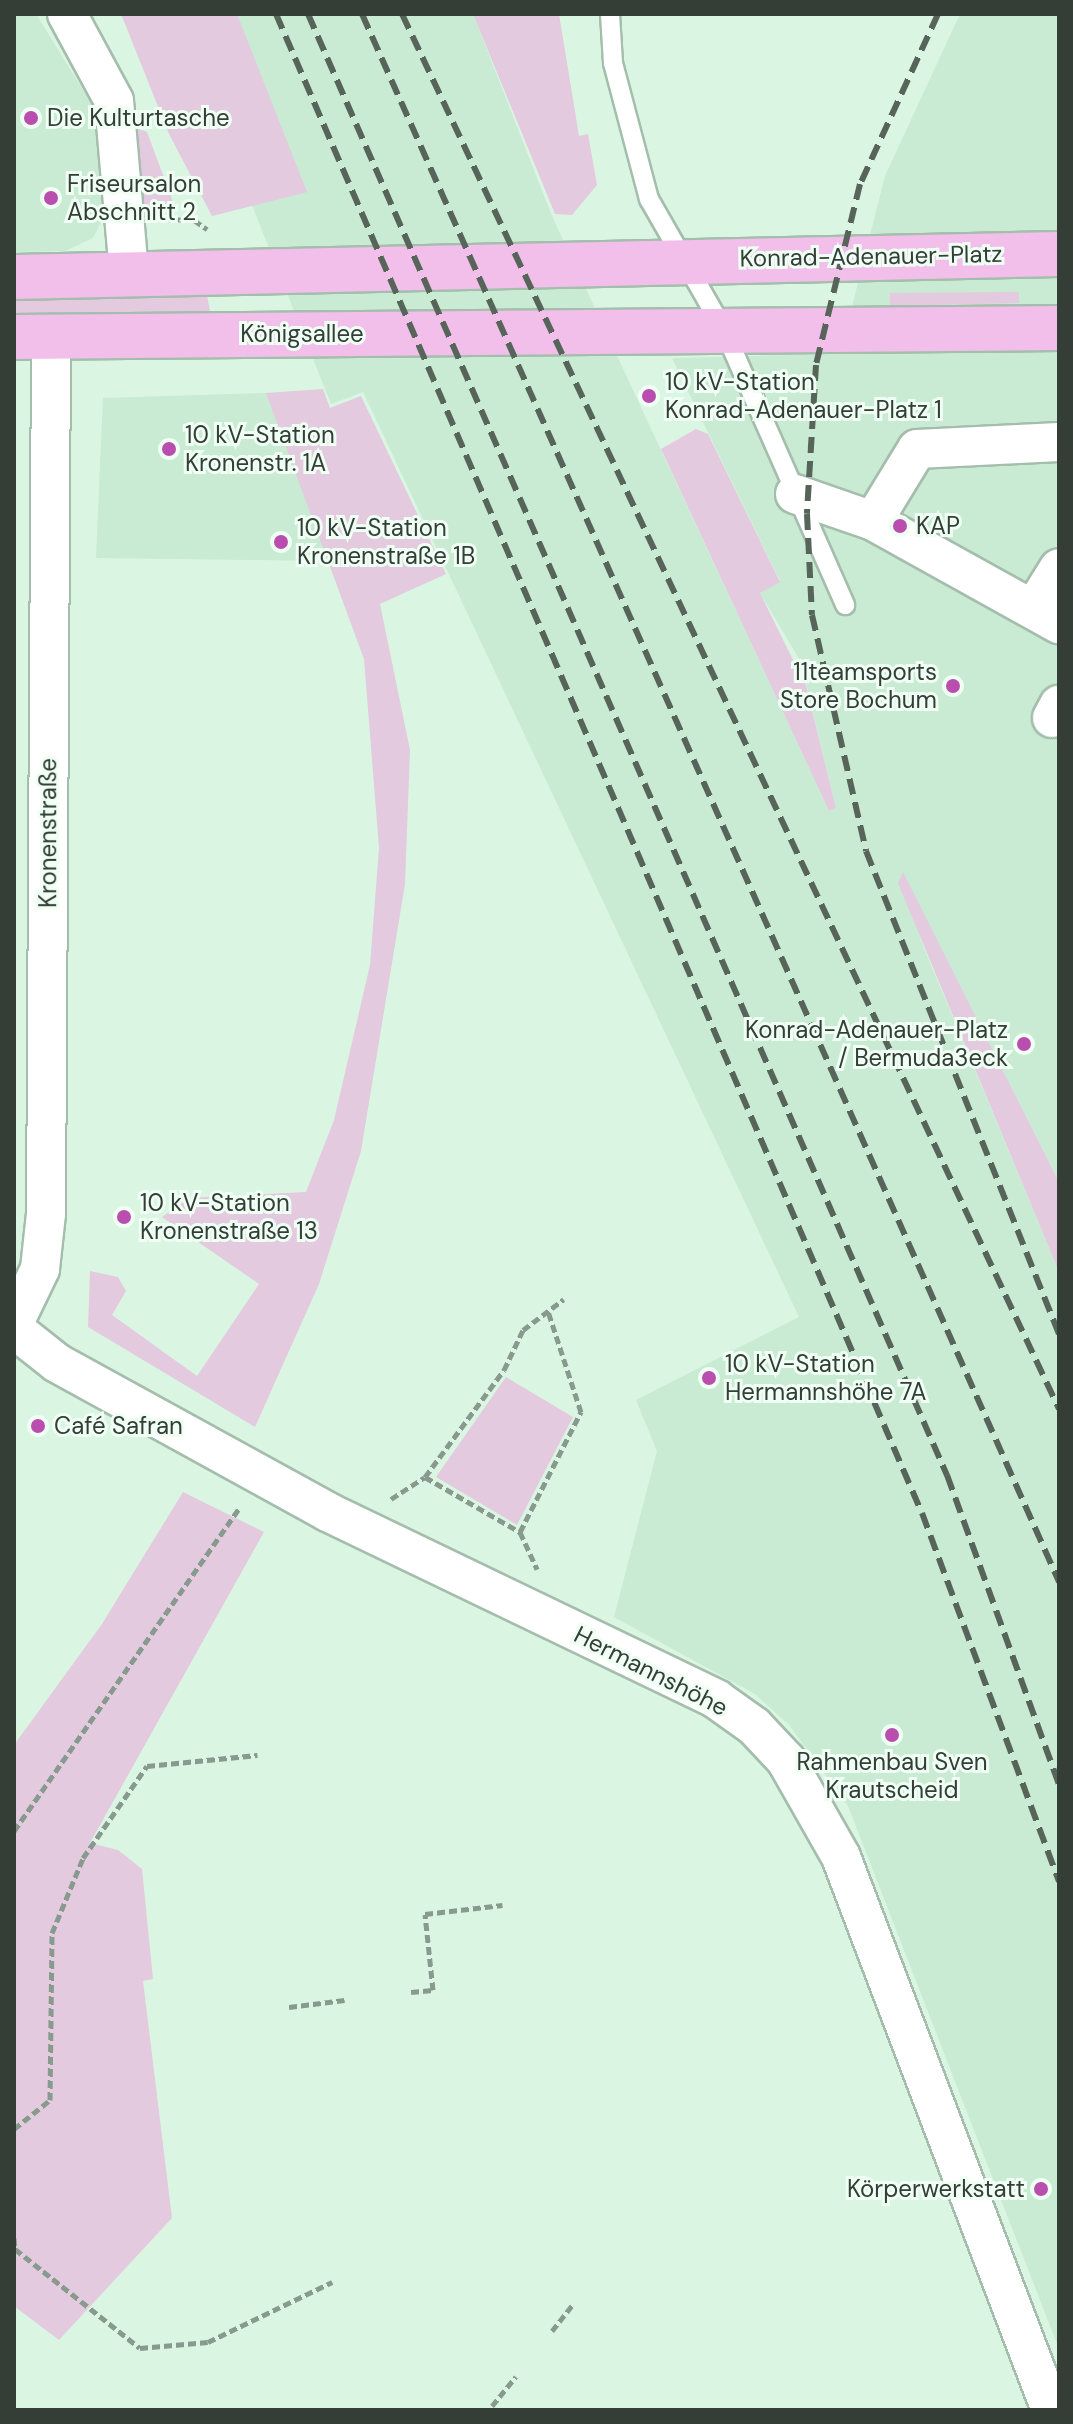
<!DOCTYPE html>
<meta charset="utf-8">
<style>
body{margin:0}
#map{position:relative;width:1073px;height:2424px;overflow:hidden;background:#dbf5e3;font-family:"DM Sans",sans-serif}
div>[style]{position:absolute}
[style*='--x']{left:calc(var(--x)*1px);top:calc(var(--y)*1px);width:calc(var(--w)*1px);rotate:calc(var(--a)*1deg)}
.built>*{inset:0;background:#c9ead3}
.green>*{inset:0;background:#e3cade}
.path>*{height:5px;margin-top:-2.5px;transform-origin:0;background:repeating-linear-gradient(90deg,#889a8e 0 8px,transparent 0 12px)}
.roads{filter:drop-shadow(2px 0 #a4bdac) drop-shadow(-2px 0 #a4bdac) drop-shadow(0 2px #a4bdac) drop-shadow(0 -2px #a4bdac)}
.lane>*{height:18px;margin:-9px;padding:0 9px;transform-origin:9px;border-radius:9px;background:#fff}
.street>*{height:38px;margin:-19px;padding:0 19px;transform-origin:19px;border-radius:19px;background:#fff}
.primary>*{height:44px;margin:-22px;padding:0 22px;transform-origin:22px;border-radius:22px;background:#f1bfea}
.rail>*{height:6px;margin-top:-3px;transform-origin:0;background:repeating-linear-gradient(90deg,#56645a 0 16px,transparent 0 24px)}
.dots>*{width:22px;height:22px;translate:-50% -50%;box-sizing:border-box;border:4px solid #effff4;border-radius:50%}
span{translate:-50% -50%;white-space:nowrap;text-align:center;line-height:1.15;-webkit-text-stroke:6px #effff4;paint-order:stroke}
.poi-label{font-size:24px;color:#343e37}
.left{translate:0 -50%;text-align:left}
.right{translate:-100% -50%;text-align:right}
.street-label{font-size:24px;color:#343e37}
.frame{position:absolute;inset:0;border:16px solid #343e37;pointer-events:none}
</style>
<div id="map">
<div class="built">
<i style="clip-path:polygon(14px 14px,36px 14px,96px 111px,106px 213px,93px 238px,65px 251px,14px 252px)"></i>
<i style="clip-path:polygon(176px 14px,473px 14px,552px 216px,829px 811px,836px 808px,801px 662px,760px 593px,780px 581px,672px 358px,840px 354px,885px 176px,960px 14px,1059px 14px,1059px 1182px,903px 873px,921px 941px,1059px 1272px,1059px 2349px,848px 1806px,789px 1725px,755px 1694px,614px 1617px,657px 1451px,636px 1400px,799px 1317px,363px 392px,331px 404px)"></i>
<i style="clip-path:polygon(266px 393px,333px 561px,96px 558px,103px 398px)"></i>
</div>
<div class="green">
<i style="clip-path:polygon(121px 14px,237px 14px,307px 192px,212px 216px,169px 134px)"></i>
<i style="clip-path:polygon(473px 14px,559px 14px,579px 136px,588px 134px,597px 185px,572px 215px,555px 214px)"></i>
<i style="clip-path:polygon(135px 128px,147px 132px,173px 202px,160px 208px,143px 207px)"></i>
<i style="clip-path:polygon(1019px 292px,1019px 303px,890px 306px,890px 293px)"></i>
<i style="clip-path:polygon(207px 295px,211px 317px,14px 320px,14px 299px)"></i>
<i style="clip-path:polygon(323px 389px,330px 408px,361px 396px,446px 574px,380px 604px,410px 750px,405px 884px,361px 1151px,319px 1284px,255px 1427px,88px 1327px,90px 1271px,118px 1277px,126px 1291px,112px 1315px,197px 1376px,259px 1284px,162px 1217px,189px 1198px,306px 1192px,334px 1120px,370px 965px,379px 848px,364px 659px,266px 393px)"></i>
<i style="clip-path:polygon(696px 429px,708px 434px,780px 582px,760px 593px,795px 664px,800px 661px,836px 808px,829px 811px,661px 449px)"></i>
<i style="clip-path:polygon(903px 872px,1059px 1182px,1059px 1272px,898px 883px)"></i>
<i style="clip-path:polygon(506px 1377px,573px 1417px,517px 1525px,436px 1477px)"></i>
<i style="clip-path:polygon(183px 1492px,264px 1532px,90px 1843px,118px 1850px,142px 1869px,153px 1979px,143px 1981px,172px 2218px,59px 2340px,14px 2306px,14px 1745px,102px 1624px)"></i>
</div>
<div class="path">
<i style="--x:164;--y:219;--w:30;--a:2"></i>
<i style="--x:194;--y:220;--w:16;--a:35"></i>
<i style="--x:425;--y:1477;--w:110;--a:30.1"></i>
<i style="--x:520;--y:1532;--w:41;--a:65.3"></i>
<i style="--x:391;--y:1499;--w:40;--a:-32.9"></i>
<i style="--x:425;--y:1477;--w:133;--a:-53.6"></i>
<i style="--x:504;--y:1370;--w:44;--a:-64.6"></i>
<i style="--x:523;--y:1330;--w:51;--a:-37.1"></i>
<i style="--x:520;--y:1532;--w:135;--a:-63.1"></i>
<i style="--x:581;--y:1412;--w:106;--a:-108.1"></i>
<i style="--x:14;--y:1831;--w:395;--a:-55.1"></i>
<i style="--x:411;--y:1992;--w:22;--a:-5"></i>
<i style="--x:433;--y:1990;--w:76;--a:-96"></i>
<i style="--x:425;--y:1914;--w:78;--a:-6.7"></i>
<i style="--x:289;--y:2007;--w:56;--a:-7.1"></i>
<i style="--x:14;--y:2129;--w:46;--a:-38.9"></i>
<i style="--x:50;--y:2100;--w:167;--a:-89.3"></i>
<i style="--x:52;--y:1933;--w:81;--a:-67.5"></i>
<i style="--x:83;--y:1858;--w:112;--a:-55.2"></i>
<i style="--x:147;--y:1766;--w:111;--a:-5.7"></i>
<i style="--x:14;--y:2238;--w:11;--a:85"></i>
<i style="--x:15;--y:2249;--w:159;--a:38.4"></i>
<i style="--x:140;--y:2348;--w:68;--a:-5"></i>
<i style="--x:208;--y:2342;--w:138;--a:-25.8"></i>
<i style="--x:552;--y:2331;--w:34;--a:-52"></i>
<i style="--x:492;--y:2406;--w:38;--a:-51"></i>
</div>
<div class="roads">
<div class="lane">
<i style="--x:610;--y:14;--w:49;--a:86.5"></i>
<i style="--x:613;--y:63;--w:141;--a:75.2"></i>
<i style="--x:649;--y:199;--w:149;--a:60.2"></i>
<i style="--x:723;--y:328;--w:303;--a:66.2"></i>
</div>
<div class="street">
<i style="--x:67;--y:14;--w:99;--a:61.6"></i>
<i style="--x:114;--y:101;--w:173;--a:85"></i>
<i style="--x:795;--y:494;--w:83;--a:19.1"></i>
<i style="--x:873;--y:521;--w:213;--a:29"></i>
<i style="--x:873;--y:521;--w:84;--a:-58.6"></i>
<i style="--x:917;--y:449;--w:142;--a:-2.8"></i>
<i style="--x:1034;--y:608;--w:47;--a:-58"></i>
<i style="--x:1052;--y:718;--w:15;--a:-62"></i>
<i style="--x:14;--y:1323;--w:60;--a:-64.3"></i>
<i style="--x:40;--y:1269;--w:55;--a:-83.8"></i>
<i style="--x:46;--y:1214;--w:878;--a:-89.67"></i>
<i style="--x:14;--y:1329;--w:55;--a:38.3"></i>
<i style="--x:57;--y:1363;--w:309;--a:28.8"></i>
<i style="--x:328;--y:1512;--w:431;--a:25.7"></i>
<i style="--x:716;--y:1699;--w:47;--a:35.4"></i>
<i style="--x:754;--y:1726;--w:47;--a:46.7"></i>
<i style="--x:786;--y:1760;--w:112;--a:60.4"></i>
<i style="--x:841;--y:1857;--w:592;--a:69.21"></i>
</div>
<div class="primary">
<i style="--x:14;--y:277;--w:1045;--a:-1.26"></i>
<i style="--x:14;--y:337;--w:1045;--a:-0.49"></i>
</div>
</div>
<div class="rail">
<i style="--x:276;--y:14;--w:1632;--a:66.69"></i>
<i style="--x:922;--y:1513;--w:393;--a:69.6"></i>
<i style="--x:308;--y:14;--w:1595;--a:66.38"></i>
<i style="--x:947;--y:1475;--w:329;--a:70.1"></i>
<i style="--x:362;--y:14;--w:1716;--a:66.03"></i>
<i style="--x:402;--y:14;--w:1542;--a:64.78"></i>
<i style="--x:938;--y:14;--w:187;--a:114.6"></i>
<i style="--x:860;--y:184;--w:186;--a:103.7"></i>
<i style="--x:816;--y:365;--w:149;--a:93.5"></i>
<i style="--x:807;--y:514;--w:101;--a:87.2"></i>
<i style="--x:812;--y:615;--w:242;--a:77.1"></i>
<i style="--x:866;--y:851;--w:520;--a:68.22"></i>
</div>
<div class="dots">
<i style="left:31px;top:118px;background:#ba4eae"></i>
<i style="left:51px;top:198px;background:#ba4eae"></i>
<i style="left:649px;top:396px;background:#ba4eae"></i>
<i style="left:169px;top:449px;background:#ba4eae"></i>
<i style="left:900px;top:526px;background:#ba4eae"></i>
<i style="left:281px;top:542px;background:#ba4eae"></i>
<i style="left:953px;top:686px;background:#ba4eae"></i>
<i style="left:1024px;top:1044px;background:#ba4eae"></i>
<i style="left:124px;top:1217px;background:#ba4eae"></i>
<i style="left:709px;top:1378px;background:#ba4eae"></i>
<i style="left:38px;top:1426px;background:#ba4eae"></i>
<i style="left:892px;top:1735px;background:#ba4eae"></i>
<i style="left:1041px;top:2189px;background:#ba4eae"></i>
</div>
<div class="poi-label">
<span class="left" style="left:47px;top:118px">Die Kulturtasche</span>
<span class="left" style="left:67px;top:198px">Friseursalon<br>Abschnitt 2</span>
<span class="left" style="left:665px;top:396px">10 kV-Station<br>Konrad-Adenauer-Platz 1</span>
<span class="left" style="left:185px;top:449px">10 kV-Station<br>Kronenstr. 1A</span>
<span class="left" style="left:916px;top:526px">KAP</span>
<span class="left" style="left:297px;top:542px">10 kV-Station<br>Kronenstraße 1B</span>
<span class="right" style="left:937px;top:686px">11teamsports<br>Store Bochum</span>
<span class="right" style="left:1008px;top:1044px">Konrad-Adenauer-Platz<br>/ Bermuda3eck</span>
<span class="left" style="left:140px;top:1217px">10 kV-Station<br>Kronenstraße 13</span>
<span class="left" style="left:725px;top:1378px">10 kV-Station<br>Hermannshöhe 7A</span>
<span class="left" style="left:54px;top:1426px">Café Safran</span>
<span style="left:892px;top:1776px">Rahmenbau Sven<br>Krautscheid</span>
<span class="right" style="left:1025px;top:2189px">Körperwerkstatt</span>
</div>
<div class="street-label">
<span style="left:871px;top:256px;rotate:-1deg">Konrad-Adenauer-Platz</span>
<span style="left:302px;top:334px">Königsallee</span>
<span style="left:48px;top:833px;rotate:-90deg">Kronenstraße</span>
<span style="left:651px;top:1671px;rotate:27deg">Hermannshöhe</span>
</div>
<div class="frame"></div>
</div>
